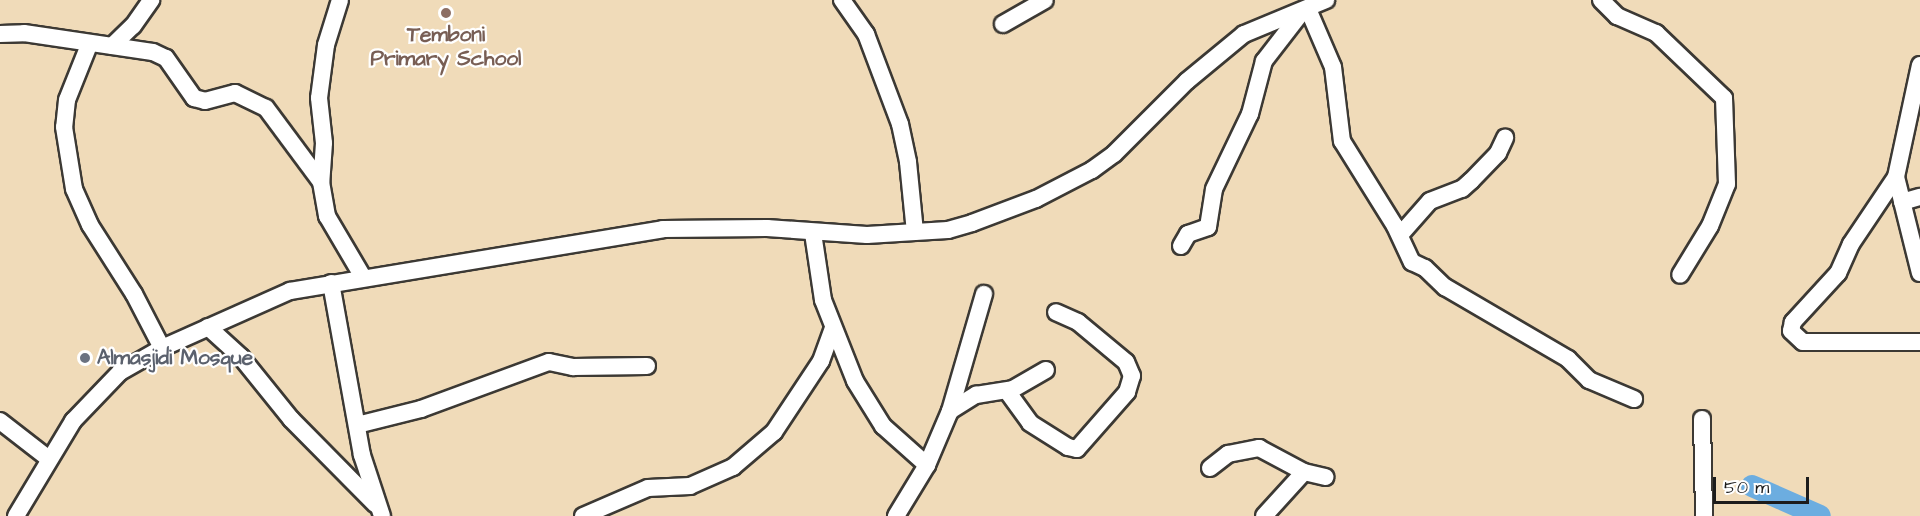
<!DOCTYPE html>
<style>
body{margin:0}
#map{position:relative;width:1920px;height:516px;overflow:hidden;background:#f0dbb9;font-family:"Architects Daughter",sans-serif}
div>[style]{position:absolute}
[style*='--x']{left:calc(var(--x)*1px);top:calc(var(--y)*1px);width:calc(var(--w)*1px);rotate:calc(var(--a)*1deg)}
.river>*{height:22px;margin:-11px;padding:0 11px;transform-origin:11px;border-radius:11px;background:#6cade0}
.roads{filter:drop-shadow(2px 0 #3c3934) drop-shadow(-2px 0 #3c3934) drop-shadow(0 2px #3c3934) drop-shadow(0 -2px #3c3934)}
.minor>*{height:16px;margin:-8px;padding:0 8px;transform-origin:8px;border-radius:8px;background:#fff}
.dots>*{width:16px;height:16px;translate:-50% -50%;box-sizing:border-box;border:3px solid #fff;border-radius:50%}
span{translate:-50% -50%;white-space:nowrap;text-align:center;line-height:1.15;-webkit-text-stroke:4.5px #fff;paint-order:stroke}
.education-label{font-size:21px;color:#785e54;font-weight:700}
.worship-label{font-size:21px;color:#5b616d;font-weight:700}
.left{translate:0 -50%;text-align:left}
.scale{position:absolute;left:1713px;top:477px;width:96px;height:27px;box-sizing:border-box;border:3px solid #1c1c1c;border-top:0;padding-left:8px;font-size:18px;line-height:21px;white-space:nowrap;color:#1c1c1c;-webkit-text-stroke:4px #fff;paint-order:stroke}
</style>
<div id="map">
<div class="river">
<i style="--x:1752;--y:486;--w:74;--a:23.8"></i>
</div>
<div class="roads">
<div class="minor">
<i style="--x:340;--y:0;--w:47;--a:107.3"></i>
<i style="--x:326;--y:45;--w:53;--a:97.5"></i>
<i style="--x:319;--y:98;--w:45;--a:83.7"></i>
<i style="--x:324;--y:143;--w:39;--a:94"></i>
<i style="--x:321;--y:182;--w:35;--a:80"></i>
<i style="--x:327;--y:216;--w:71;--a:59.5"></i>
<i style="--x:842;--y:0;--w:42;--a:54.8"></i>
<i style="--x:866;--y:34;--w:96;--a:69.3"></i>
<i style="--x:900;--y:124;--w:39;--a:78"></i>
<i style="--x:908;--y:162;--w:70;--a:84.3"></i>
<i style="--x:1601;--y:0;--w:23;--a:45"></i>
<i style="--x:1617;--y:16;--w:43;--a:23.6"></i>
<i style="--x:1656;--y:33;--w:94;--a:43.7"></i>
<i style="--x:1724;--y:98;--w:86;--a:88"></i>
<i style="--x:1727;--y:184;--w:45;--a:112"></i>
<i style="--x:1710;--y:226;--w:57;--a:121.5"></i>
<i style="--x:1308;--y:9;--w:63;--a:66.7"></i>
<i style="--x:1333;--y:67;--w:75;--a:83.1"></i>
<i style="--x:1342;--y:141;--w:100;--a:58.1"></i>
<i style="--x:1395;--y:226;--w:40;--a:65"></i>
<i style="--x:1412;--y:262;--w:14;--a:25"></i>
<i style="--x:1425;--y:268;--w:28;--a:44"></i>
<i style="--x:1445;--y:287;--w:143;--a:30.3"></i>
<i style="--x:1568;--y:359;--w:30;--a:45"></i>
<i style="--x:1589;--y:380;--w:49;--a:22.9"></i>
<i style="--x:1003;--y:24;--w:48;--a:-29.7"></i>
<i style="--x:0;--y:34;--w:24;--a:-2"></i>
<i style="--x:24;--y:33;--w:130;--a:8.4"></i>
<i style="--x:153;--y:52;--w:14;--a:25"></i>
<i style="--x:166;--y:58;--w:49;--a:55"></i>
<i style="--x:194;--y:98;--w:11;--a:15"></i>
<i style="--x:205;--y:101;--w:31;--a:-15"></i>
<i style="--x:235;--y:93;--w:34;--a:26"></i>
<i style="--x:266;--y:108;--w:92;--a:53.4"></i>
<i style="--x:89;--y:45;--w:59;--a:111.8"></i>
<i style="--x:67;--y:100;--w:27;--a:96"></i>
<i style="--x:64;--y:127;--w:63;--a:80.8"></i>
<i style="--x:74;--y:189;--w:39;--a:66"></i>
<i style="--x:90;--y:225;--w:82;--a:57.5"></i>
<i style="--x:134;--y:294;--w:61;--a:62.6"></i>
<i style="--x:112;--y:46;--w:29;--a:-44"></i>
<i style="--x:133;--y:26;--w:32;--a:-55"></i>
<i style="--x:1920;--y:65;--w:115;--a:102.1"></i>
<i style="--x:1896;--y:177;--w:99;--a:76"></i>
<i style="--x:1896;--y:177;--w:81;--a:123.9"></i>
<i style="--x:1851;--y:244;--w:32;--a:114"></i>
<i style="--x:1838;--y:273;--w:67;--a:132.6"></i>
<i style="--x:1793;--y:322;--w:9;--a:103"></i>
<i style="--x:1791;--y:331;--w:16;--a:43"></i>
<i style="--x:1803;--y:342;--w:117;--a:0"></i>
<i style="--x:1902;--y:202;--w:19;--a:-16"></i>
<i style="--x:813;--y:233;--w:68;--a:81.5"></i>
<i style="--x:823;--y:300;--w:87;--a:68.4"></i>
<i style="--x:855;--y:381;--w:53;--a:58.1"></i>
<i style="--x:883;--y:426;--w:59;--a:41.6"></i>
<i style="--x:1400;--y:235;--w:45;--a:-48.6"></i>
<i style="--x:1430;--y:201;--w:34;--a:-21"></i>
<i style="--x:1462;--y:189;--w:12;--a:-42"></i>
<i style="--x:1471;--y:181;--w:39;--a:-46"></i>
<i style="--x:1498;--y:153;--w:17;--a:-65"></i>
<i style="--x:1181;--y:246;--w:14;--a:-60"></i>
<i style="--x:1188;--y:234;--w:21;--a:-19"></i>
<i style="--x:1208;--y:227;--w:38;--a:-81"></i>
<i style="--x:1214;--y:189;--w:83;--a:-64.4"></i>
<i style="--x:1250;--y:114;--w:55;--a:-75.2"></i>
<i style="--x:1264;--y:61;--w:62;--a:-52.2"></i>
<i style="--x:331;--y:283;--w:175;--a:79.8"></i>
<i style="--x:362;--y:455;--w:64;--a:71.8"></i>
<i style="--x:208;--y:327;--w:45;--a:42.3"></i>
<i style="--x:241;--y:357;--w:80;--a:51.1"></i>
<i style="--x:291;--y:419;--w:120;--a:45.3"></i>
<i style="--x:1007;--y:391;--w:39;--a:54"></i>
<i style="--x:1030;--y:423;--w:45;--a:32.3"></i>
<i style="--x:1068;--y:447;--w:9;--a:13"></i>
<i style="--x:1077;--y:449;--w:76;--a:-48.7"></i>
<i style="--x:1127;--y:392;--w:17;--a:-73"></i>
<i style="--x:1132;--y:376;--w:15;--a:-113"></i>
<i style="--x:1126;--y:362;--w:62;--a:-140.2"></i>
<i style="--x:1078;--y:322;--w:24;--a:-156"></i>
<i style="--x:950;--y:411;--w:31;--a:-32"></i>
<i style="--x:976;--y:395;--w:37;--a:-9"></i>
<i style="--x:1013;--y:389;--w:38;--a:-30"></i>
<i style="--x:1702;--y:419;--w:97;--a:88.8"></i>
<i style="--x:0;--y:421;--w:62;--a:37.8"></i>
<i style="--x:357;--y:425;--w:66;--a:-14"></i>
<i style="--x:421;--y:409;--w:136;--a:-20.2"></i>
<i style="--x:549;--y:362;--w:25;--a:12"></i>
<i style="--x:573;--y:367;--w:74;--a:-0.8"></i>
<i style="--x:1210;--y:468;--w:23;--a:-38"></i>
<i style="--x:1228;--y:454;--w:32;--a:-11"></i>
<i style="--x:1259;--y:448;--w:51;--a:28.1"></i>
<i style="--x:1304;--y:472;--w:22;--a:13"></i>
<i style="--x:16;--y:516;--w:111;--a:-59"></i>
<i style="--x:73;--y:421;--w:68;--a:-46.2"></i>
<i style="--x:120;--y:372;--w:48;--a:-29.7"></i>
<i style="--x:162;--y:348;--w:140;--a:-24"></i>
<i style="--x:290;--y:291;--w:378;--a:-9.4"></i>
<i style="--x:663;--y:229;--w:104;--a:-0.6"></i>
<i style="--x:767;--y:228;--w:100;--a:4"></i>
<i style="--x:867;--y:235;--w:81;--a:-3.5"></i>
<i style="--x:948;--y:230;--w:25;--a:-16"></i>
<i style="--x:972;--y:223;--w:68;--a:-20.6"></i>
<i style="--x:1036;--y:199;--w:63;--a:-27.4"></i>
<i style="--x:1092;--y:170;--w:27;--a:-36"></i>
<i style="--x:1114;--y:154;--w:103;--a:-45"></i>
<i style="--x:1187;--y:81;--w:74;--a:-39.5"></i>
<i style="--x:1244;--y:34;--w:89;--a:-22.5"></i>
<i style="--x:583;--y:516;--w:71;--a:-23.3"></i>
<i style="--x:648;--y:488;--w:42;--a:-2.7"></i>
<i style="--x:690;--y:486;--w:47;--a:-23.8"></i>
<i style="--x:733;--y:467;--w:54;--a:-40.5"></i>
<i style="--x:774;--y:432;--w:85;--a:-56.5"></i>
<i style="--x:821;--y:361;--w:35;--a:-70"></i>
<i style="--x:896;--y:516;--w:60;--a:-58.7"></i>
<i style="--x:927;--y:465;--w:59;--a:-66.9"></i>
<i style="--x:950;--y:411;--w:122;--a:-73.8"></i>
<i style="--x:1264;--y:516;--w:59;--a:-47.7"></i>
</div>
</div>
<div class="dots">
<i style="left:446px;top:13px;background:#8d6e63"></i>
<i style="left:85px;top:358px;background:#6b7280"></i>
</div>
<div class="education-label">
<span style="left:446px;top:47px">Temboni<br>Primary School</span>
</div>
<div class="worship-label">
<span class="left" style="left:97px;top:358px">Almasjidi Mosque</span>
</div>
<div class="scale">50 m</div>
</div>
